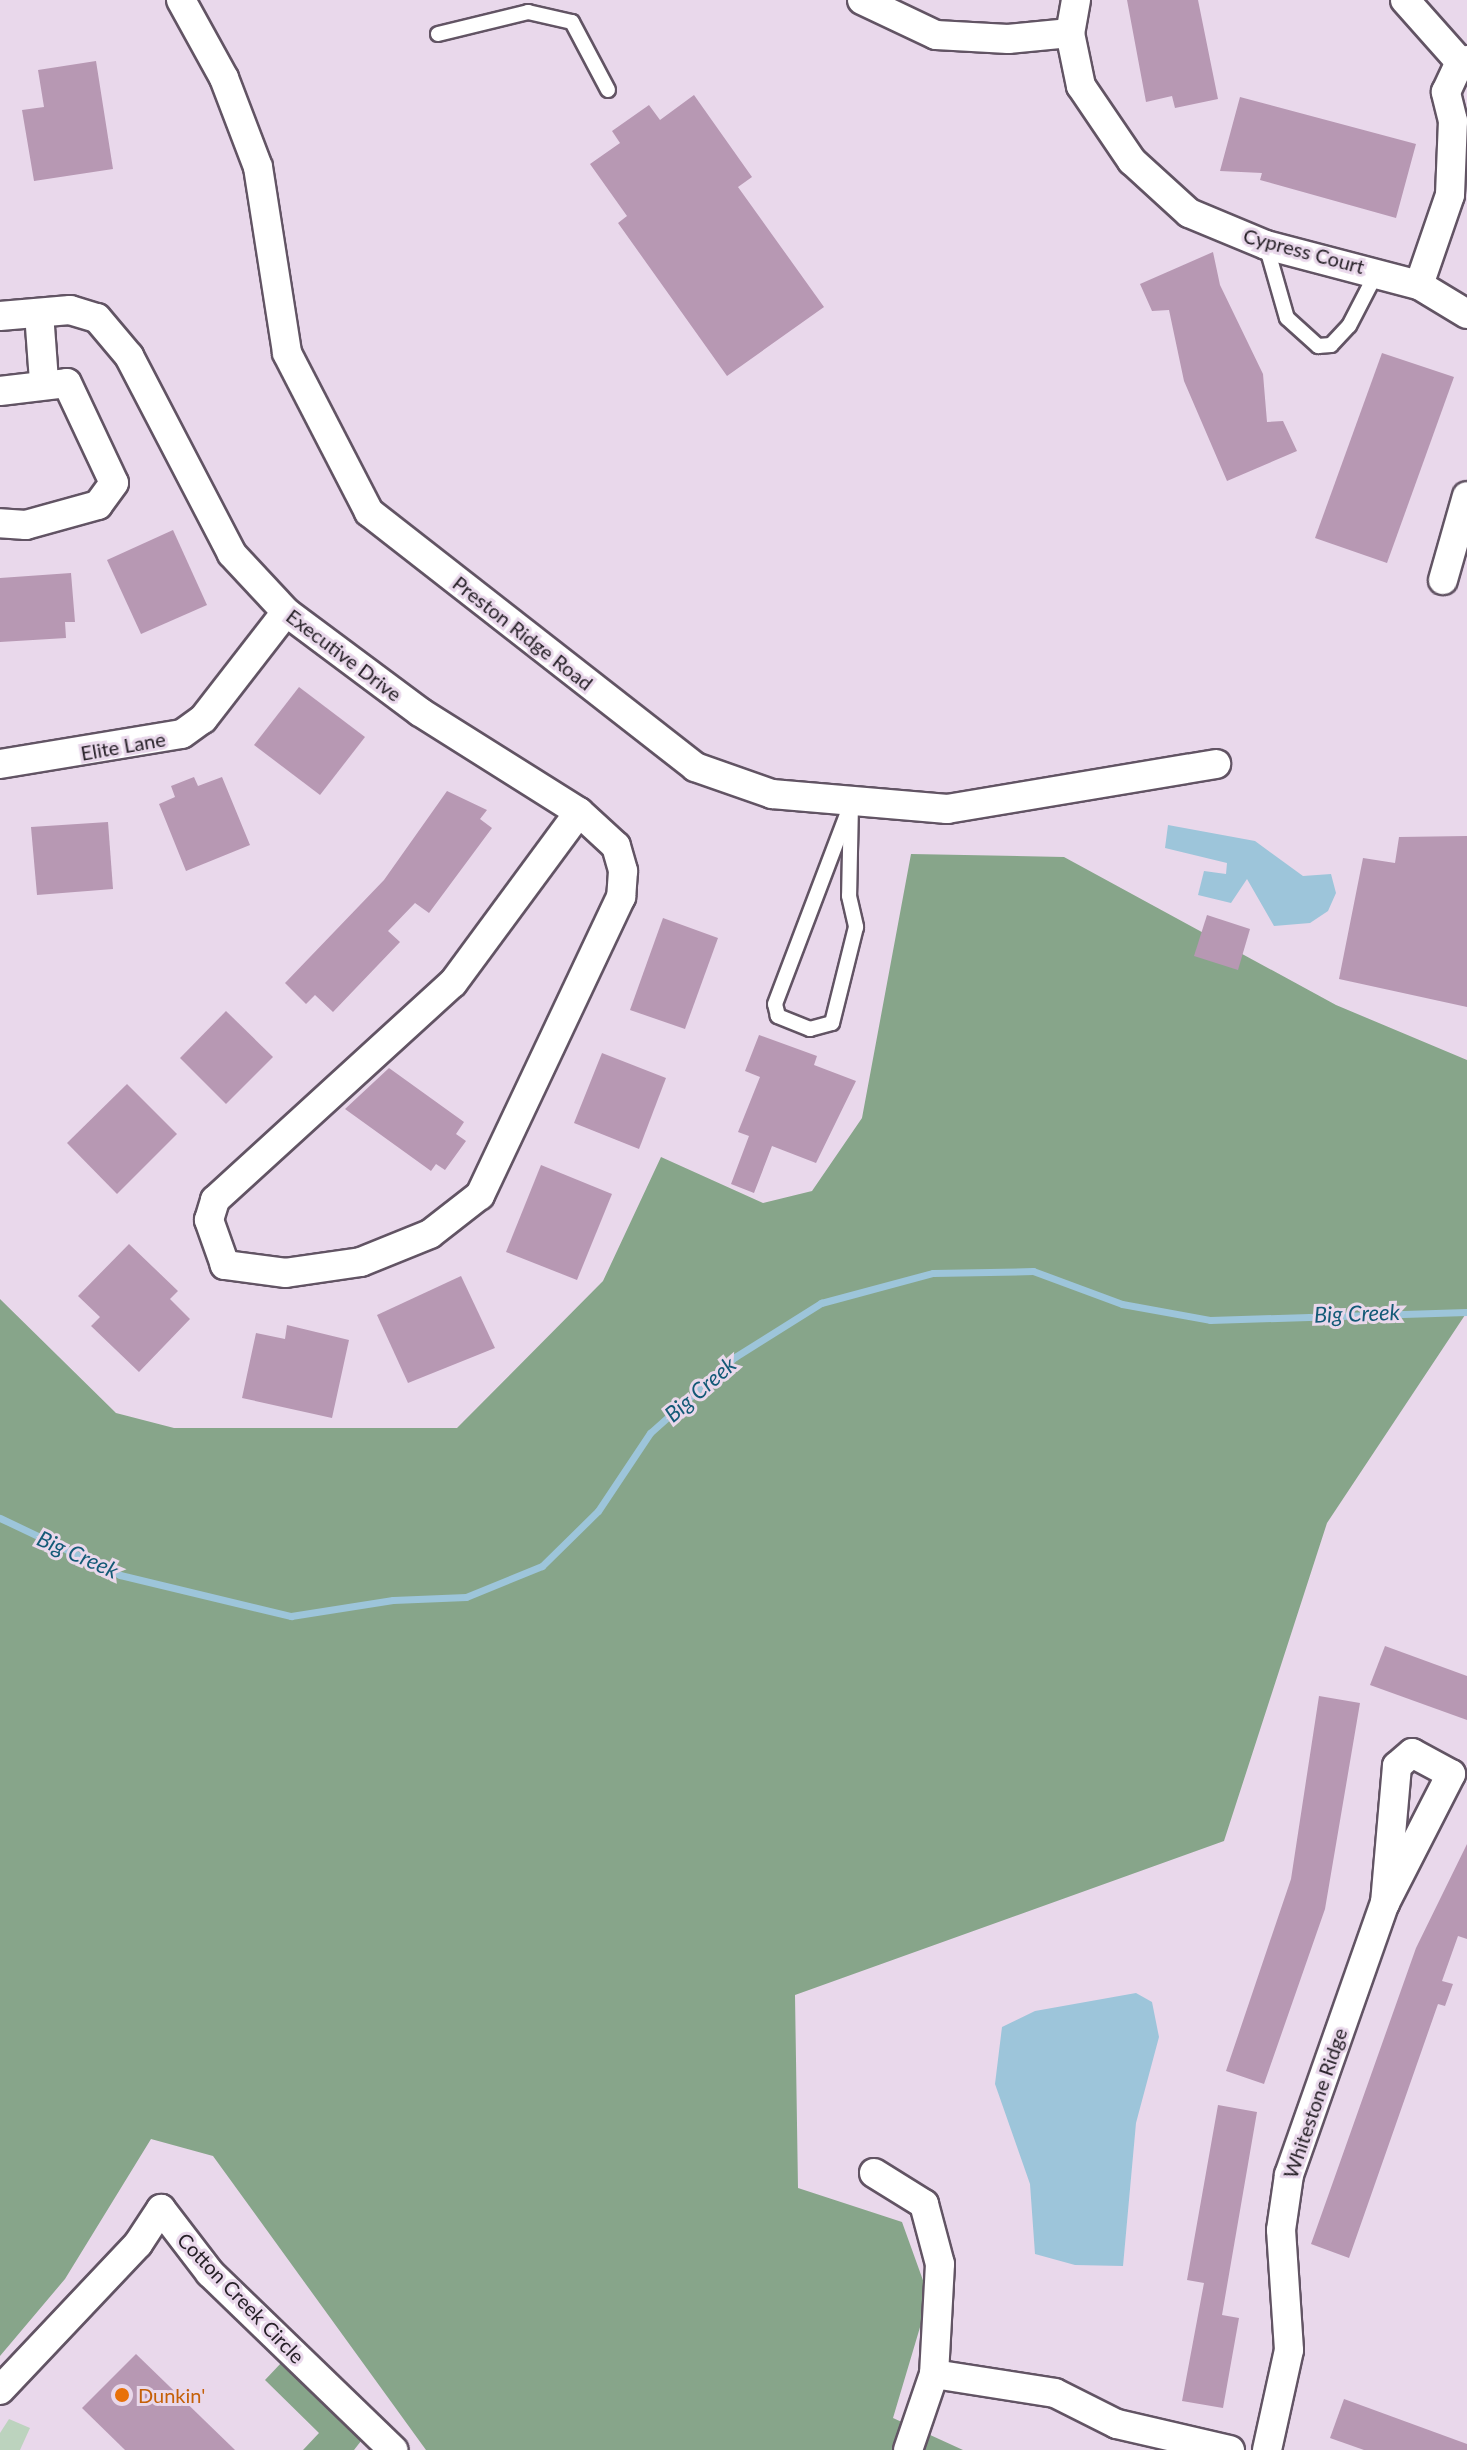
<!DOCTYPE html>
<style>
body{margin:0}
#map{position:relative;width:1467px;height:2450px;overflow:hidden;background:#e9d8eb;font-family:Lato,sans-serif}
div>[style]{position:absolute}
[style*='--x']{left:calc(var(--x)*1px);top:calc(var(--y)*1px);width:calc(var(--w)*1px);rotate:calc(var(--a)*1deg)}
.green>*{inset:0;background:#bcd3be}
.forest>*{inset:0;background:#87a58a}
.water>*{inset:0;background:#9dc5da}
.stream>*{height:7px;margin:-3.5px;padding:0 3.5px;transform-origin:3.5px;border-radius:3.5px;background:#9dc5da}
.building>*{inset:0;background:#b798b3}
.roads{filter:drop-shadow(2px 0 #625464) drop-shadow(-2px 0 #625464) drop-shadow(0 2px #625464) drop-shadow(0 -2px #625464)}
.service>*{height:14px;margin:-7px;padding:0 7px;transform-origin:7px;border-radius:7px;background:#fff}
.minor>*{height:28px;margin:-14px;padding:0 14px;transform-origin:14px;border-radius:14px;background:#fff}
.dots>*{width:22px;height:22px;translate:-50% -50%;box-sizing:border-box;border:4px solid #e9d8eb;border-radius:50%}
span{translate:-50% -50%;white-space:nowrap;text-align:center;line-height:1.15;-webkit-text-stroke:6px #e9d8eb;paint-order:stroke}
.street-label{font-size:20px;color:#262027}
.food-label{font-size:20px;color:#c56008}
.left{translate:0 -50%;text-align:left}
.water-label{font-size:22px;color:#135a77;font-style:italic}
</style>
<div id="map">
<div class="green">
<i style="clip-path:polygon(9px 2419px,30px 2428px,20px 2450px,0 2450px,0 2433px)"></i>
</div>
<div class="forest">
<i style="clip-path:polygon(911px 854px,1064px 857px,1336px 1005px,1467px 1060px,1467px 1312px,1327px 1523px,1224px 1841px,795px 1995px,798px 2188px,902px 2222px,929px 2297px,893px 2418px,963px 2450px,426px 2450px,213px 2156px,151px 2139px,65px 2279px,0 2356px,0 1299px,116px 1413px,174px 1428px,457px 1428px,603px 1281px,661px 1157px,763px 1203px,812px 1191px,862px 1118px)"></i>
<i style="clip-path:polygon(282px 2362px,361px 2441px,354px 2450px,303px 2450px,319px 2433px,265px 2380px)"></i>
</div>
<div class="water">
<i style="clip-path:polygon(1168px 825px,1255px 841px,1303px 876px,1331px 874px,1336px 893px,1328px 911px,1310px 923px,1274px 926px,1247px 879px,1231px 903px,1198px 895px,1204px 871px,1226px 874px,1227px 863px,1165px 848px)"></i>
<i style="clip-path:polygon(1136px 1993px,1152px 2002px,1159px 2037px,1136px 2123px,1123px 2266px,1075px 2265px,1035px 2254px,1030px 2184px,995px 2084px,1002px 2027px,1035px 2011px)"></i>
</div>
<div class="stream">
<i style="--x:0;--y:1518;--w:133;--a:25.4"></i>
<i style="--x:120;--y:1575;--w:176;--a:13.5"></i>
<i style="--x:291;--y:1616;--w:103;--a:-8.9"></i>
<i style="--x:393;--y:1600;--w:73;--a:-2.4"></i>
<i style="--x:466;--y:1597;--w:82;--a:-22.2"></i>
<i style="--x:542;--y:1566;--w:78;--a:-44.5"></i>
<i style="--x:598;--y:1511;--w:94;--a:-56.3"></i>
<i style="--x:650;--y:1433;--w:114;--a:-41.8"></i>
<i style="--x:735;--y:1357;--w:102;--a:-32.1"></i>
<i style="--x:821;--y:1303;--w:116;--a:-15"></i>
<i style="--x:933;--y:1273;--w:100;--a:-1.1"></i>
<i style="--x:1033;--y:1271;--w:95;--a:20.3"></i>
<i style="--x:1122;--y:1304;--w:89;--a:10.3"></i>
<i style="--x:1210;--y:1320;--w:257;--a:-1.8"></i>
</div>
<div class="building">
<i style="clip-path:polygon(1127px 0,1198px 0,1218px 99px,1175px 108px,1172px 96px,1146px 102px)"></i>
<i style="clip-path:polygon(96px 61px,113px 169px,34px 181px,22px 110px,44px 107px,38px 70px)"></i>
<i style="clip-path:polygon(694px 95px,752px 177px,738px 187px,824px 307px,727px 376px,618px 223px,627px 216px,590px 164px,620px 143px,612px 131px,649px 105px,660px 120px)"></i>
<i style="clip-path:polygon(1240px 97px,1416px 144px,1396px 218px,1260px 180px,1262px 173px,1220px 171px)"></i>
<i style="clip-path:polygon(1213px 252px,1220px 285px,1263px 374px,1267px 422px,1283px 421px,1297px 451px,1227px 481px,1184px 381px,1169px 310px,1152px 311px,1140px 284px)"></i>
<i style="clip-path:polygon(1382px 353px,1454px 377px,1387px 563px,1315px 538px)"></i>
<i style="clip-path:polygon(173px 530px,207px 605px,141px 634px,107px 560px)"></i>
<i style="clip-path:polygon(71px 573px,75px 622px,65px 622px,66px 638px,0 642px,0 578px)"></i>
<i style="clip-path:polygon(299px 687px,365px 737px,320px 795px,254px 745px)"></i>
<i style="clip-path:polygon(194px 777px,198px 786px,222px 777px,250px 845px,186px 871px,159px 804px,175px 797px,171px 786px)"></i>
<i style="clip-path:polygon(447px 791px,487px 810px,480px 819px,492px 828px,429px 913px,415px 903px,388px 931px,400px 942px,333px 1012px,315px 995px,306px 1004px,285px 983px,384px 880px)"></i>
<i style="clip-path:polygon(108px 822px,113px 889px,37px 895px,31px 827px)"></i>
<i style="clip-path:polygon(1467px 836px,1467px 1007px,1339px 979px,1363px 858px,1395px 863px,1399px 837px)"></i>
<i style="clip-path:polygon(1207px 915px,1250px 929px,1238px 970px,1194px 956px)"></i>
<i style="clip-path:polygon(663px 918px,718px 938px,685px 1029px,630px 1010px)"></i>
<i style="clip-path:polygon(226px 1011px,273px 1057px,226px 1104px,180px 1058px)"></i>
<i style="clip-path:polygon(759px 1035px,817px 1056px,814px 1065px,856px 1081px,816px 1163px,772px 1146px,754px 1193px,731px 1184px,749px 1136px,738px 1132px,760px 1077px,745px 1071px)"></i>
<i style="clip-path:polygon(602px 1053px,666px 1078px,639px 1149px,574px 1123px)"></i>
<i style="clip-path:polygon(389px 1068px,464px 1122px,456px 1134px,466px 1141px,445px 1170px,436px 1164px,431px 1171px,345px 1109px)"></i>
<i style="clip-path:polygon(127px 1084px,177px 1134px,117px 1194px,67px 1143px)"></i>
<i style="clip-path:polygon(541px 1165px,612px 1194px,577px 1280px,506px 1252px)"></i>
<i style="clip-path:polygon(129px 1244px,178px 1291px,170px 1299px,190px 1319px,139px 1372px,91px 1326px,100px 1317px,78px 1296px)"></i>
<i style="clip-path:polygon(461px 1276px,495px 1348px,408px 1383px,377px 1315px)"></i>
<i style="clip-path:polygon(287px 1325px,349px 1340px,332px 1418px,242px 1398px,256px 1333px,285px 1339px)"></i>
<i style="clip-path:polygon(1385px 1646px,1467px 1676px,1467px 1720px,1370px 1685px)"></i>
<i style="clip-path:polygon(1319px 1696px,1360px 1703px,1325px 1909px,1264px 2084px,1226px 2071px,1291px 1879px)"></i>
<i style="clip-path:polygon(1467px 1844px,1467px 1939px,1458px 1936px,1442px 1981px,1453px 1984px,1445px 2006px,1438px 2004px,1349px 2258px,1311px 2244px,1416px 1948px)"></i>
<i style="clip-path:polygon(1218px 2105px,1257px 2112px,1222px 2315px,1239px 2318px,1223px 2408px,1182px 2401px,1204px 2283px,1187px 2280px)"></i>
<i style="clip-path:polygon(136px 2354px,235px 2450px,125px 2450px,82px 2408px)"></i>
<i style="clip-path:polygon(1344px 2399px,1467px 2444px,1467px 2450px,1364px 2450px,1330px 2438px)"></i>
</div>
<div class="roads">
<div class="service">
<i style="--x:438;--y:34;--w:93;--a:-13.7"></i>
<i style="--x:528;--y:12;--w:45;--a:12.8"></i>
<i style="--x:572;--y:22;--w:77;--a:62.1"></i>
<i style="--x:1266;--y:245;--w:76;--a:74"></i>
<i style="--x:1287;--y:318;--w:42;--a:42.1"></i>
<i style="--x:1318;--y:346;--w:13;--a:-4"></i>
<i style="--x:1331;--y:345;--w:26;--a:-47"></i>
<i style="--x:1349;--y:326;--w:61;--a:-62.6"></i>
<i style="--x:851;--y:804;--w:92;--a:91.2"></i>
<i style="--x:849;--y:896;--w:32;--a:77"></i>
<i style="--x:856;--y:927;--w:99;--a:104"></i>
<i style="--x:832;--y:1023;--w:23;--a:165"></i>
<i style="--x:810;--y:1029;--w:35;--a:-158"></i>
<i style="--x:778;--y:1016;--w:12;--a:-104"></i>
<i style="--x:775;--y:1004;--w:214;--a:-69.2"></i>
</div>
<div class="minor">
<i style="--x:181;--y:0;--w:89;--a:61.1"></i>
<i style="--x:224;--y:78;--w:95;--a:69.1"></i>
<i style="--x:258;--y:167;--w:188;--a:81.1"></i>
<i style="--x:287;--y:353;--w:179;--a:62.7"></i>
<i style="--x:369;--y:512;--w:414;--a:38"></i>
<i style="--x:695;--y:767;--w:82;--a:19.3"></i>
<i style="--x:772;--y:794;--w:176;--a:4.9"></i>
<i style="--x:947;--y:809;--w:273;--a:-9.5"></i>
<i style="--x:862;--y:0;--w:82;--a:25.3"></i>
<i style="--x:936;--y:35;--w:72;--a:3.2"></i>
<i style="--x:1008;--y:39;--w:62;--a:-5.5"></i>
<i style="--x:1076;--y:0;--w:34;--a:100"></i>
<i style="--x:1070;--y:33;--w:54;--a:78.3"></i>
<i style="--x:1081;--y:86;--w:91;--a:55.8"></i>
<i style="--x:1132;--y:161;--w:77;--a:42.4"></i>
<i style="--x:1189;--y:213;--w:83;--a:22.6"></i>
<i style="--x:1266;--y:245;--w:158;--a:14.7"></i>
<i style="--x:1419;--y:285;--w:56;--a:31.1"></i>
<i style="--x:1405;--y:0;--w:83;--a:48.4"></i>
<i style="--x:1460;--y:62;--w:7;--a:-16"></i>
<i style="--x:1419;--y:285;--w:95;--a:-71"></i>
<i style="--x:1450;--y:195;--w:74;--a:-87.7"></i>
<i style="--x:1453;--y:121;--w:30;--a:-104"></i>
<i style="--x:1446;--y:92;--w:33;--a:-65"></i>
<i style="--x:39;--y:313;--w:68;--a:85.8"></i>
<i style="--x:0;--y:316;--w:70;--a:-4.9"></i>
<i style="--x:70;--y:310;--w:28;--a:17"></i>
<i style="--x:97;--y:318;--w:50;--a:49.9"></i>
<i style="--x:129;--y:356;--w:223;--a:62.5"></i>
<i style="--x:232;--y:554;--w:79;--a:47"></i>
<i style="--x:286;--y:612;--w:167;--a:36.7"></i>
<i style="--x:420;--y:712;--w:188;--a:32.2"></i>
<i style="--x:0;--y:391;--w:67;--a:-6.8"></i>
<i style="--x:67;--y:383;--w:110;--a:64.8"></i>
<i style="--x:114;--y:483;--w:27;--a:126"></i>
<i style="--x:98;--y:505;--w:75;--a:164.5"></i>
<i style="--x:26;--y:525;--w:26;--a:-176"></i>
<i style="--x:1443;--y:580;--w:87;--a:-74.1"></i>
<i style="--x:0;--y:764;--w:184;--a:-9.4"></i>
<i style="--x:182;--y:734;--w:26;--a:-36"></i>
<i style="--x:203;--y:719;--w:135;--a:-52.2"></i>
<i style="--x:579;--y:812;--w:50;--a:42.6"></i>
<i style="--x:616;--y:846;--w:26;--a:74"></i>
<i style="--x:623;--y:871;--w:26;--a:94"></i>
<i style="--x:621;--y:897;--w:330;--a:115.3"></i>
<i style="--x:480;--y:1195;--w:63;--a:142"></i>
<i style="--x:430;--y:1234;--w:74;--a:157.9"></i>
<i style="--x:361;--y:1262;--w:76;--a:171.7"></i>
<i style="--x:286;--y:1273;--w:62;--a:-172.5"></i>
<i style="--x:225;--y:1265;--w:48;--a:-109.6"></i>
<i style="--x:209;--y:1220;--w:21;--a:-73"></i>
<i style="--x:215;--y:1200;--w:322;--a:-42.4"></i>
<i style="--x:453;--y:983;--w:212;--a:-53.6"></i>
<i style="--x:874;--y:2173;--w:59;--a:31.8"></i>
<i style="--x:924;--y:2204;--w:62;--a:75.1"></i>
<i style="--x:940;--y:2264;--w:110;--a:93.1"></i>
<i style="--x:934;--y:2374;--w:80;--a:108.9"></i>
<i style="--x:934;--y:2374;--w:122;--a:8.9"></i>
<i style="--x:1055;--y:2393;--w:69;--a:26.6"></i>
<i style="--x:1117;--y:2424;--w:116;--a:13"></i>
<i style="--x:0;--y:2390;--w:201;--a:-46.6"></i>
<i style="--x:138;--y:2244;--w:42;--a:-56.7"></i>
<i style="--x:161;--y:2209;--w:81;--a:52.6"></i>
<i style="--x:210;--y:2273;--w:255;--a:44"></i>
<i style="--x:1267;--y:2450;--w:102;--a:-77.6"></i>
<i style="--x:1289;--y:2350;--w:120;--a:-93.8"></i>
<i style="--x:1281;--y:2230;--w:56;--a:-81.7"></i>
<i style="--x:1289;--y:2175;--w:288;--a:-70.6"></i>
<i style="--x:1385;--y:1903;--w:145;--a:-62.9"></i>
<i style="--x:1451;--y:1774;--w:44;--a:-151.7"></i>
<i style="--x:1412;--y:1753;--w:20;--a:139"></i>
<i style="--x:1397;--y:1766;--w:138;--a:95"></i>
</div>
</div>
<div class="dots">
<i style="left:122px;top:2395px;background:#e8710a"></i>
</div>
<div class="street-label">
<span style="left:1304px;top:251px;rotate:15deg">Cypress Court</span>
<span style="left:523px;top:633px;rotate:38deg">Preston Ridge Road</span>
<span style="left:344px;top:655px;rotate:37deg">Executive Drive</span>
<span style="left:123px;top:746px;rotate:-10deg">Elite Lane</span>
<span style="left:1315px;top:2103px;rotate:-71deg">Whitestone Ridge</span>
<span style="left:241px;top:2298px;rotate:46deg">Cotton Creek Circle</span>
</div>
<div class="food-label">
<span class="left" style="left:138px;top:2395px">Dunkin'</span>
</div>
<div class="water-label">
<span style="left:1357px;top:1313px;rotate:-2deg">Big Creek</span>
<span style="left:700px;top:1389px;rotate:-41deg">Big Creek</span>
<span style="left:78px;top:1554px;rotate:24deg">Big Creek</span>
</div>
</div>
